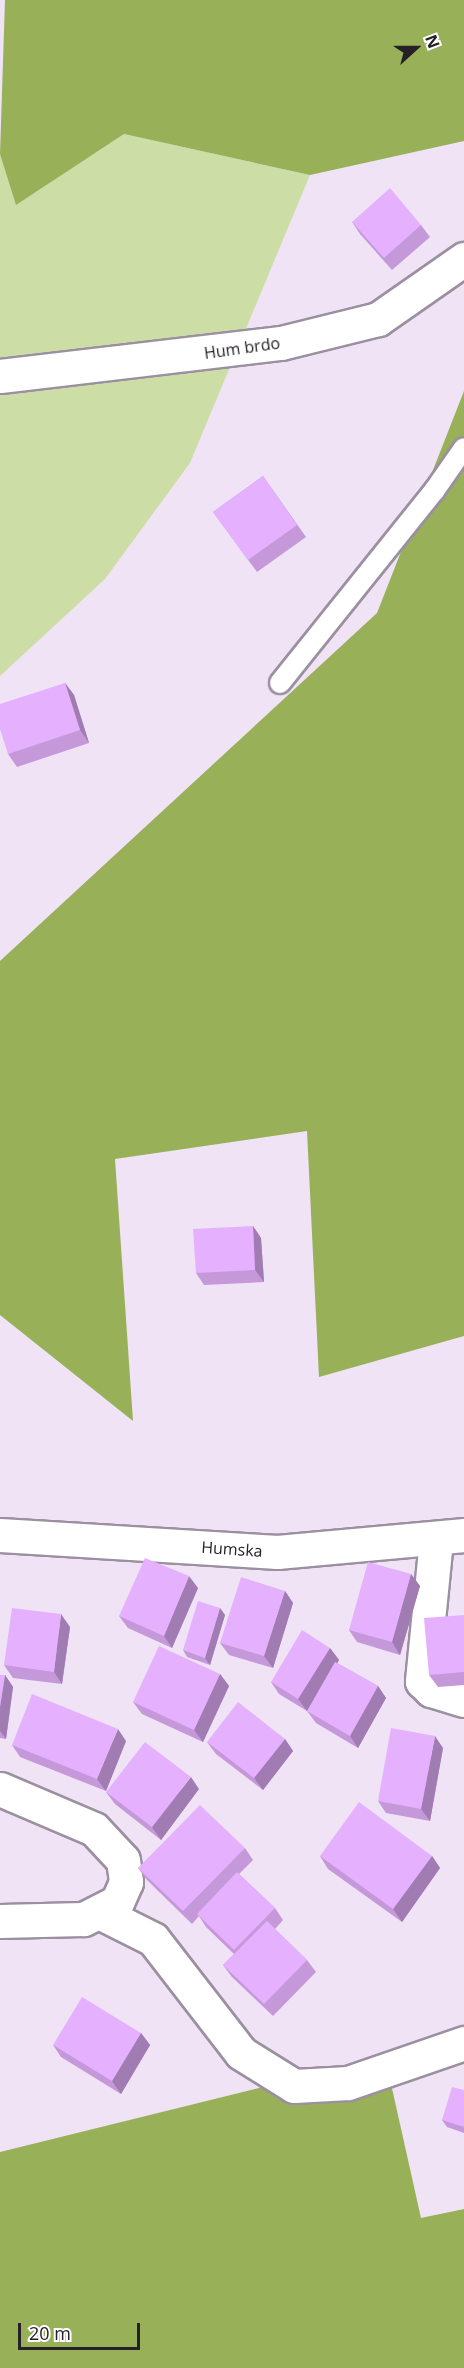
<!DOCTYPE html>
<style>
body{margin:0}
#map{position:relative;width:464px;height:2368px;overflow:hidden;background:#efe3f5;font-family:"Open Sans",sans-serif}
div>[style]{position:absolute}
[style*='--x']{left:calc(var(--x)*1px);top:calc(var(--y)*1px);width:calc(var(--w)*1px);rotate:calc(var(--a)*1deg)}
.green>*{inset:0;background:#ccdea6}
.forest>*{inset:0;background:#98b058}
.roads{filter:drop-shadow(2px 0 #9b90a0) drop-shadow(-2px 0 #9b90a0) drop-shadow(0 2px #9b90a0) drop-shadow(0 -2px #9b90a0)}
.lane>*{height:20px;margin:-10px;padding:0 10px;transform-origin:10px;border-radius:10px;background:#fff}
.street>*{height:33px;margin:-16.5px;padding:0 16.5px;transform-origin:16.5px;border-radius:16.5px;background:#fff}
.wall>*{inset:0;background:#c598da}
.shaded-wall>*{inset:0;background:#a07cb2}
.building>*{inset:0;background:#e5b1fe}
span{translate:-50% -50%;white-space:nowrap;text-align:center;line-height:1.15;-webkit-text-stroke:4.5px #fff;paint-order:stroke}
.street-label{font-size:16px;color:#262128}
.north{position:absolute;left:386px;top:18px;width:60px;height:60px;-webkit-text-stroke:4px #fff;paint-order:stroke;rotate:69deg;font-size:16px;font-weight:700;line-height:24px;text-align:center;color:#262128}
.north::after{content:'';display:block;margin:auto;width:21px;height:27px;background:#262128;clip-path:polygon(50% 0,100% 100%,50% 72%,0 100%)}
.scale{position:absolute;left:18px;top:2323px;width:122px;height:27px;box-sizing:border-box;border:3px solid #262128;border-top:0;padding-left:8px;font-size:18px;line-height:21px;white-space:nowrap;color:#262128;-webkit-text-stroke:4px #fff;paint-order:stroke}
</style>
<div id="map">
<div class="green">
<i style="clip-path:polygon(124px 134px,310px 175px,190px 463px,105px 579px,0 676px,0 154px,17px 204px)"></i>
</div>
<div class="forest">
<i style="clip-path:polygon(5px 0,464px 0,464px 141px,310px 175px,124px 134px,16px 205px,0 154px)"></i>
<i style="clip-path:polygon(464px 391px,464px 1336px,319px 1377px,307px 1131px,115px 1159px,133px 1421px,0 1315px,0 961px,377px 613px)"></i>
<i style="clip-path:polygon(385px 2057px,421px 2218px,464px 2209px,464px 2368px,0 2368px,0 2152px)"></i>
</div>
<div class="roads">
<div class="lane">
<i style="--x:280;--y:683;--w:246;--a:-51.3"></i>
<i style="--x:434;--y:491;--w:52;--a:-55.1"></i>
</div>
<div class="street">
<i style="--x:0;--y:376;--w:283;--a:-6.7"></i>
<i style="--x:281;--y:343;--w:100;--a:-13.9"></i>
<i style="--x:378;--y:319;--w:105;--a:-34.9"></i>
<i style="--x:0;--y:1535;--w:278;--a:3.5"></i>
<i style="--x:277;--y:1552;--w:188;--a:-5.2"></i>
<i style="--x:436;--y:1540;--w:142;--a:95.7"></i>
<i style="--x:422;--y:1681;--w:13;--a:45"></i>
<i style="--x:431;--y:1690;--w:34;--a:17"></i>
<i style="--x:0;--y:1789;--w:102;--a:23.1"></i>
<i style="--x:94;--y:1829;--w:42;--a:46.9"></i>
<i style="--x:123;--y:1860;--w:22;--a:82"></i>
<i style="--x:126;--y:1882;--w:22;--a:114"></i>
<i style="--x:117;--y:1902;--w:38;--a:153"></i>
<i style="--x:83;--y:1919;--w:83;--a:178.6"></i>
<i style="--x:101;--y:1913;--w:58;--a:26.6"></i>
<i style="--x:153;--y:1939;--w:144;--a:52.3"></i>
<i style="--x:241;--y:2053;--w:62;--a:31.9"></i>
<i style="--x:294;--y:2086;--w:54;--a:-3.2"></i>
<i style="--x:348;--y:2083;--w:123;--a:-19"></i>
</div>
</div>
<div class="wall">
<i style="clip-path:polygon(352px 222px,421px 225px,430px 237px,392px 270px,360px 234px)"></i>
<i style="clip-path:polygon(263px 476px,306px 537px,257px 572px,213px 512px)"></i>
<i style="clip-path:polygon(65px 683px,74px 695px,89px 743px,17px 767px,8px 754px)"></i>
<i style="clip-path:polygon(253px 1226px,261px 1238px,264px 1282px,204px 1285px,196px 1273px)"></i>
<i style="clip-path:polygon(411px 1574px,420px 1586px,400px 1655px,357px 1642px,349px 1630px)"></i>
<i style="clip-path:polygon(198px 1588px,172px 1648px,128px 1628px,119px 1616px)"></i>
<i style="clip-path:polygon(285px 1591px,293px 1603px,273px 1668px,229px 1655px,220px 1643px)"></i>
<i style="clip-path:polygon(220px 1608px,225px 1615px,210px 1665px,187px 1657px,183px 1650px)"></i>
<i style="clip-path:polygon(464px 1615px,464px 1685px,438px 1687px,429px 1675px)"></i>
<i style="clip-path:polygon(70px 1627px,62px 1684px,13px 1678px,4px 1665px)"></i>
<i style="clip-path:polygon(330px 1648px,339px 1660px,337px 1663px,378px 1686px,386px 1698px,358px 1748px,316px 1723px,307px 1711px,312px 1703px,307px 1711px,279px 1694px,271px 1682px)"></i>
<i style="clip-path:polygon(220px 1674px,229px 1686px,203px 1742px,142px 1714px,133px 1702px)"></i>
<i style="clip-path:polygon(0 1675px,5px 1675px,13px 1687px,6px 1739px,0 1738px)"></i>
<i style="clip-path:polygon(285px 1739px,293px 1751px,263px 1790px,216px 1754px,207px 1742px)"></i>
<i style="clip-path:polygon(126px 1741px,106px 1791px,20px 1757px,12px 1745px)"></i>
<i style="clip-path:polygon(443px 1748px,430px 1821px,386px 1813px,378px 1801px)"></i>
<i style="clip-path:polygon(199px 1789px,161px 1840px,115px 1804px,106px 1792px)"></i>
<i style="clip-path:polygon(245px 1848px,253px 1860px,239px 1874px,275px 1908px,283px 1920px,275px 1929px,307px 1960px,316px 1972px,273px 2016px,232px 1977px,223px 1965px,234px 1954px,206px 1927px,199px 1916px,192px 1924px,147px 1880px,138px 1868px)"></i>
<i style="clip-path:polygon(320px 1856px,432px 1856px,440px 1868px,402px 1922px,328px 1869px)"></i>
<i style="clip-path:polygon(141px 2033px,150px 2045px,121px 2094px,61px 2057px,53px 2045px)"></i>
<i style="clip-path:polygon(464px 2090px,464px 2133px,447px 2127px,442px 2120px)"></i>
</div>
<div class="shaded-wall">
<i style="clip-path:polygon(65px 683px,74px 695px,89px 743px,80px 730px)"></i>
<i style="clip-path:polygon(253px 1226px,261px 1238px,264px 1282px,255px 1270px)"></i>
<i style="clip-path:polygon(411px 1574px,420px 1586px,400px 1655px,392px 1642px)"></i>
<i style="clip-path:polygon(189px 1576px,198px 1588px,172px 1648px,164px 1636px)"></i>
<i style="clip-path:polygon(285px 1591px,293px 1603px,273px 1668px,264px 1656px)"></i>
<i style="clip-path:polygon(220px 1608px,225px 1615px,210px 1665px,205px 1658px)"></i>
<i style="clip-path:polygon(61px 1614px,70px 1627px,62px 1684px,54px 1672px)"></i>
<i style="clip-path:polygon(330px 1648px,339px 1660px,307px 1711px,298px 1699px)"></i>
<i style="clip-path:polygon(220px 1674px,229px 1686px,203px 1742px,194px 1730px)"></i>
<i style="clip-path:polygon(5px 1675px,13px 1687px,6px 1739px,0 1731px,0 1707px)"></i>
<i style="clip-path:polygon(378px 1686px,386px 1698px,358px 1748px,350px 1736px)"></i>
<i style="clip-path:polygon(118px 1729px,126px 1741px,106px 1791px,97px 1779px)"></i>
<i style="clip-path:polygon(435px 1736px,443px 1748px,430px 1821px,421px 1809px)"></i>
<i style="clip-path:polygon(285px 1739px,293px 1751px,263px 1790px,254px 1778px)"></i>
<i style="clip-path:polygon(191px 1777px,199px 1789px,161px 1840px,152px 1827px)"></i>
<i style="clip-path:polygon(432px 1856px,440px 1868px,402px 1922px,393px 1909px)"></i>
<i style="clip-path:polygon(141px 2033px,150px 2045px,121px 2094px,112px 2081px)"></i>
</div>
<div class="building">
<i style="clip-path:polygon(390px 188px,421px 225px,384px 258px,352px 222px)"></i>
<i style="clip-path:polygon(263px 476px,297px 525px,248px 560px,213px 512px)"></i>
<i style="clip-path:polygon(65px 683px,80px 730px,8px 754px,0 729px,0 704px)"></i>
<i style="clip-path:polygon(253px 1226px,255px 1270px,196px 1273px,193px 1229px)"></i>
<i style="clip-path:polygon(145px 1558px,189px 1576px,164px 1636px,119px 1616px)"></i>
<i style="clip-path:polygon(368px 1562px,411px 1574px,392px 1642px,349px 1630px)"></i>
<i style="clip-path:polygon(241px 1577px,285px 1591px,264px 1656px,220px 1643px)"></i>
<i style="clip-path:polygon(198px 1601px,220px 1608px,205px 1658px,183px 1650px)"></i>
<i style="clip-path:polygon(12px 1608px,61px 1614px,54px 1672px,4px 1665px)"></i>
<i style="clip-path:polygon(464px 1615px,464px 1672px,429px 1675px,424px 1618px)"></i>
<i style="clip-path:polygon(302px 1630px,330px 1648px,298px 1699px,271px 1682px)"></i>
<i style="clip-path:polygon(159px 1646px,220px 1674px,194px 1730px,133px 1702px)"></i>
<i style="clip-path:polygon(335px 1662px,378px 1686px,350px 1736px,307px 1711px)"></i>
<i style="clip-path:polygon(0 1675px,5px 1675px,0 1707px)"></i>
<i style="clip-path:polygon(32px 1694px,118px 1729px,97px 1779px,12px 1745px)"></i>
<i style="clip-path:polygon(238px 1702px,285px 1739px,254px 1778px,207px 1742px)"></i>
<i style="clip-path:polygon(391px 1728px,435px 1736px,421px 1809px,378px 1801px)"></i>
<i style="clip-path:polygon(145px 1742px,191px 1777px,152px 1827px,106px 1792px)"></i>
<i style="clip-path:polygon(359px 1802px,432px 1856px,393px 1909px,320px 1856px)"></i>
<i style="clip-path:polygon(200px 1805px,245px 1848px,183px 1911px,138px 1868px)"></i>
<i style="clip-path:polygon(237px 1872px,275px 1908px,234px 1950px,197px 1914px)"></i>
<i style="clip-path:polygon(267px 1921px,307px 1960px,264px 2004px,223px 1965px)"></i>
<i style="clip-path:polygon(82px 1997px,141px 2033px,112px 2081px,53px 2045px)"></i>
<i style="clip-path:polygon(452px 2087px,464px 2090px,464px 2127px,442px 2120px)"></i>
</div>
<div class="street-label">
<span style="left:242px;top:348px;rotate:-8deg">Hum brdo</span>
<span style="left:232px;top:1549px;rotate:4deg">Humska</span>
</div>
<div class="north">N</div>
<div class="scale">20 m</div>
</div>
